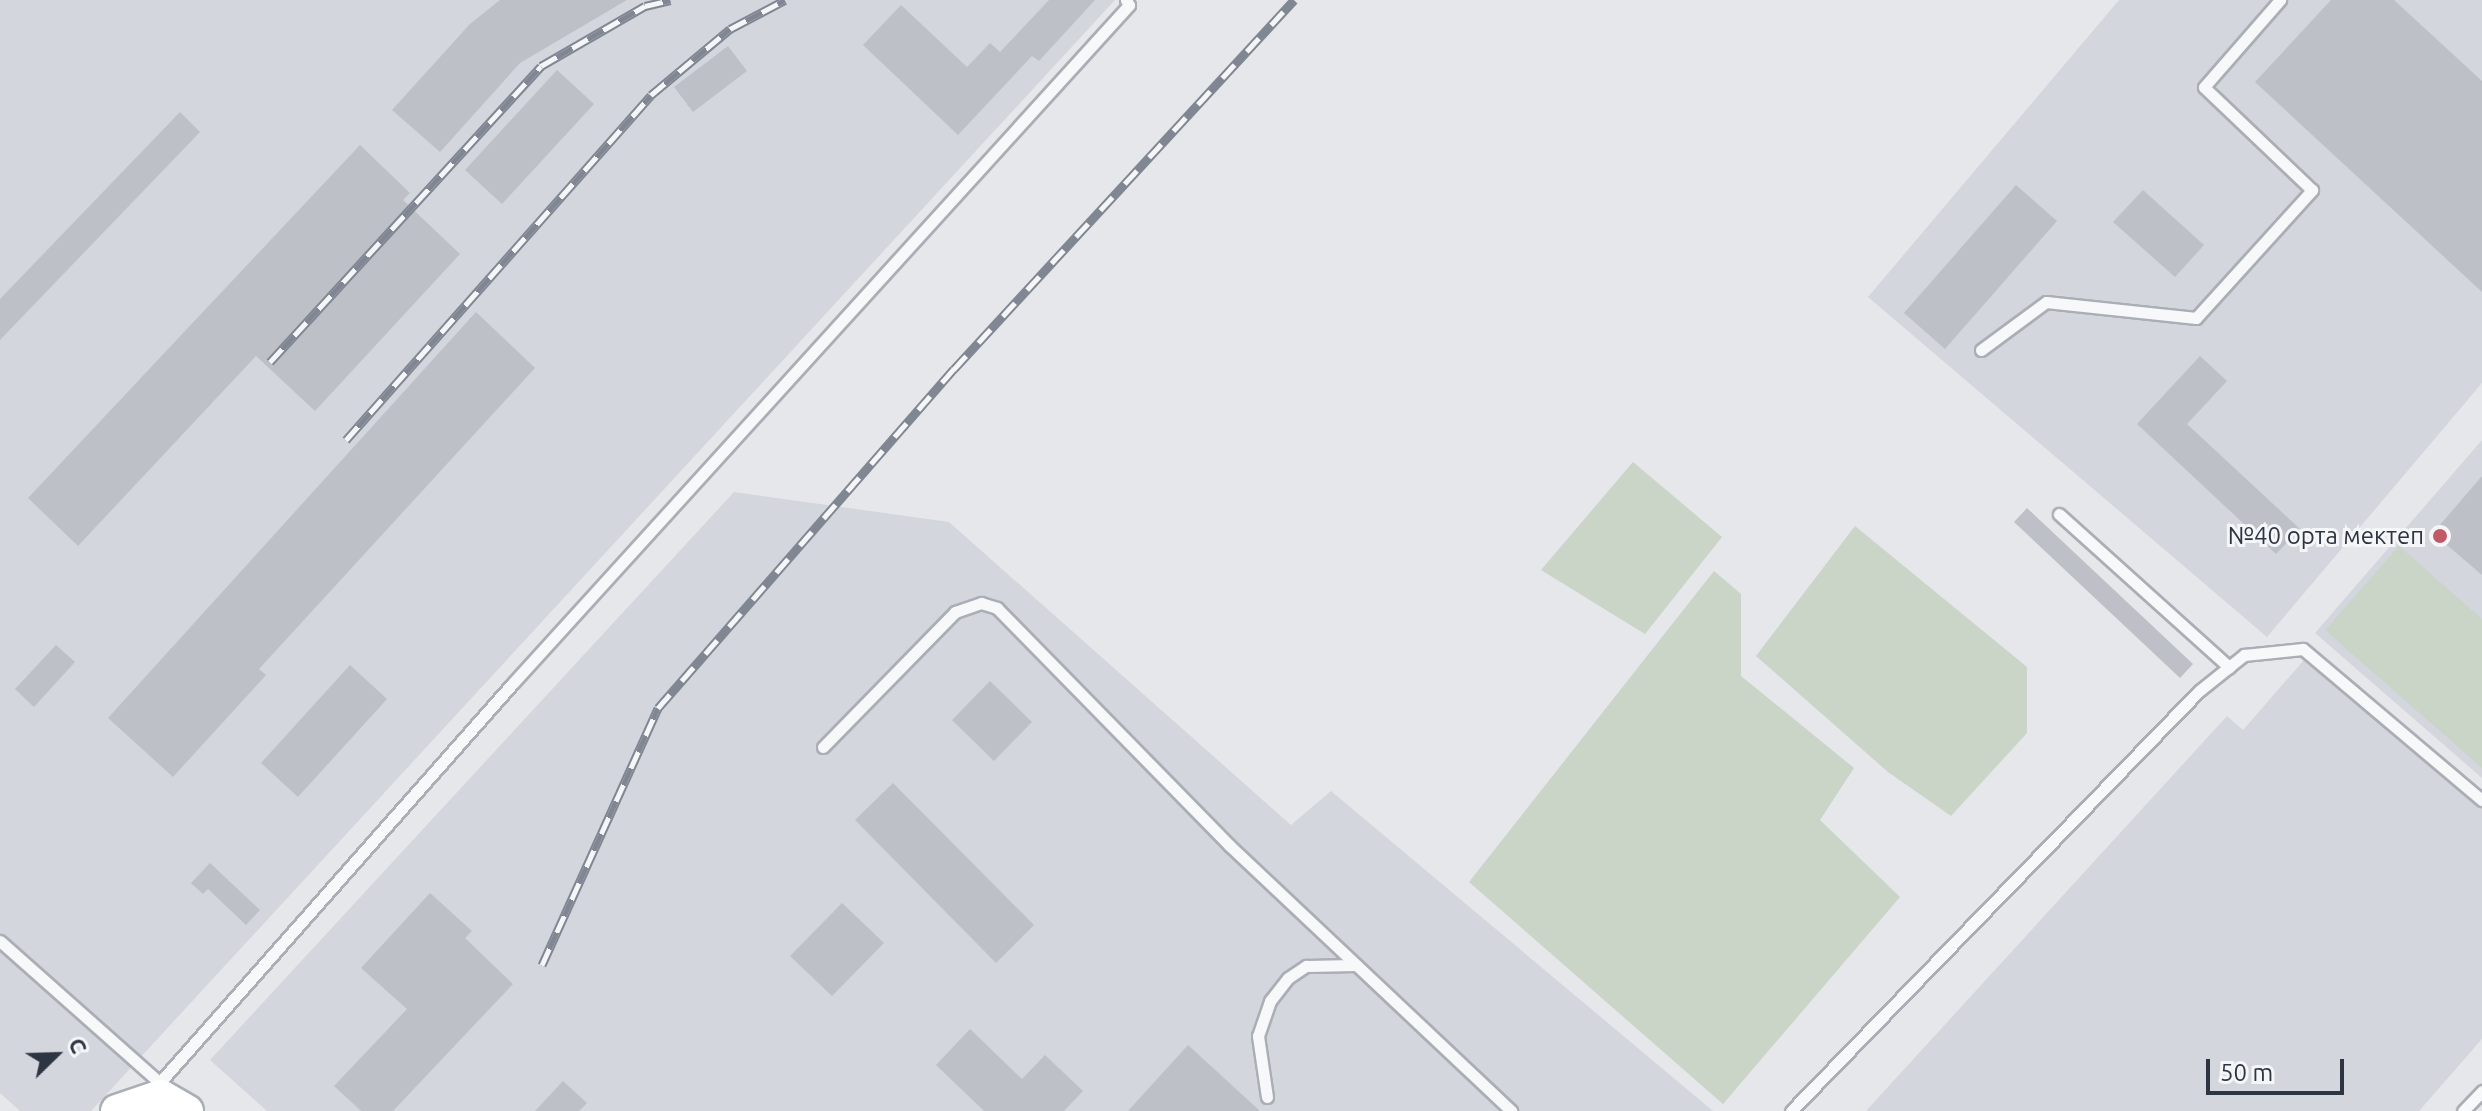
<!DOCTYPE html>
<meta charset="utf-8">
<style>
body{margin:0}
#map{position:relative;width:2482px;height:1111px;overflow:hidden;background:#e5e7eb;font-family:Ubuntu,sans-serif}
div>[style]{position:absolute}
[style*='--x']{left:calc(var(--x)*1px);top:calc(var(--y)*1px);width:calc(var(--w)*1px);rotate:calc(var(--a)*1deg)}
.built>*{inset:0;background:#d3d6dd}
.green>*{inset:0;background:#cad4c7}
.building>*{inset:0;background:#bdc0c7}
.roads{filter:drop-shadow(2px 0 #aaaeb5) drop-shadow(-2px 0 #aaaeb5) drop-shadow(0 2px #aaaeb5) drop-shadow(0 -2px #aaaeb5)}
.lane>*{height:11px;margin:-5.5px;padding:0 5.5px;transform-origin:5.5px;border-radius:5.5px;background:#f7f8fa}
.secondary>*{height:32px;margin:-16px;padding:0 16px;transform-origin:16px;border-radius:16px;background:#fff}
.rail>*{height:9px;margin-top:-4.5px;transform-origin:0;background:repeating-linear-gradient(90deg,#f5f6f8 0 18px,#808793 0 36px);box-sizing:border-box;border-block:2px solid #808793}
.dots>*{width:22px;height:22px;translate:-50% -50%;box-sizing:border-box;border:4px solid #f5f6f8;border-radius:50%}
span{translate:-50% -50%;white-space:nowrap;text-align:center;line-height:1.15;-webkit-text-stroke:6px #f5f6f8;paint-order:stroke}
.poi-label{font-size:24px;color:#2e3542}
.right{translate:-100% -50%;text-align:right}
.north{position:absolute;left:16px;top:1015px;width:80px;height:80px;-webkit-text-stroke:6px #f5f6f8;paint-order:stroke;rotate:67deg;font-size:22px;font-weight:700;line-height:32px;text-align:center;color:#2e3542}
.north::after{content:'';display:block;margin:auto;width:28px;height:36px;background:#2e3542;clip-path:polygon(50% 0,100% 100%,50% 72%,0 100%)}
.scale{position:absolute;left:2206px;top:1059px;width:138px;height:36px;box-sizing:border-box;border:4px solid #2e3542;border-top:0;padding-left:10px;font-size:24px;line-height:28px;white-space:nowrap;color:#2e3542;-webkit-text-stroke:6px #f5f6f8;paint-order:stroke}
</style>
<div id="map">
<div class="built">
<i style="clip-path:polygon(0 0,1115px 0,91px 1111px,20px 1111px,0 1093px)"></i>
<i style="clip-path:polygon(2119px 0,2482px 0,2482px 383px,2267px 637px,1868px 297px)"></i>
<i style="clip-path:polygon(2482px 440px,2482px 778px,2315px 633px)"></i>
<i style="clip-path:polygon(734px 492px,949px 522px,1291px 825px,1331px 791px,1713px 1111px,267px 1111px,210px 1060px)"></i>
<i style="clip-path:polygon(2304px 660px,2482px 808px,2482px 1039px,2419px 1111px,1866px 1111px,2227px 716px,2243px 730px)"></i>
</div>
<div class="green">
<i style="clip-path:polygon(1633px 462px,1722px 537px,1645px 634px,1541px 570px)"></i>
<i style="clip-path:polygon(1855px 526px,2027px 667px,2027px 733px,1951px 816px,1888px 772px,1756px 656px)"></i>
<i style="clip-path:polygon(2399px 546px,2482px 619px,2482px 768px,2325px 630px)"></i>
<i style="clip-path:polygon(1714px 571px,1741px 594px,1741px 676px,1854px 768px,1820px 820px,1900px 897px,1723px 1104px,1469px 882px)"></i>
</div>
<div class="building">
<i style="clip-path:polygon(500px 0,627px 0,520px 63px,440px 152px,392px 110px,470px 24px)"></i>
<i style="clip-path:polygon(1049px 0,1095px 0,1039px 61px,1032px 56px,958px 135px,863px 45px,901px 5px,967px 67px,990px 43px,1000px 52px)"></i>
<i style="clip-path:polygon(2331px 0,2394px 0,2482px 81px,2482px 292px,2255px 82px)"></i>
<i style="clip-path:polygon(728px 46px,747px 71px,693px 112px,674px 87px)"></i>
<i style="clip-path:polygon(557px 70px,594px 104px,502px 204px,465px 170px)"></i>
<i style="clip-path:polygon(180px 112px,200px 132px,0 340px,0 299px)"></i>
<i style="clip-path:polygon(360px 145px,410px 193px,403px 200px,460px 254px,315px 411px,256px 356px,78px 546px,28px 498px)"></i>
<i style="clip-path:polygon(2016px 185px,2057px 221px,1945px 349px,1904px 313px)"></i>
<i style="clip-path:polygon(2143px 190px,2204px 245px,2175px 277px,2113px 222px)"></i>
<i style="clip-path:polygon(476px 312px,535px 368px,259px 669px,266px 675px,173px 777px,108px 718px)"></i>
<i style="clip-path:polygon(2200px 356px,2227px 381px,2187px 424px,2300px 529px,2276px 554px,2137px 424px)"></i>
<i style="clip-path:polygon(2482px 476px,2482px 575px,2433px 533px)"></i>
<i style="clip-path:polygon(2027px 508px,2193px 664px,2180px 678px,2014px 522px)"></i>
<i style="clip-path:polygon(56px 645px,75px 662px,34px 707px,15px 689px)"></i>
<i style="clip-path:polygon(350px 665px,387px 699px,298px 797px,261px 763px)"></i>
<i style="clip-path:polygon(990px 681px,1032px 722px,994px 761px,952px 720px)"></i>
<i style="clip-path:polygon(893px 783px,1034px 925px,996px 963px,855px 820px)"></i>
<i style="clip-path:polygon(210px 863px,260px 910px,246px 925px,208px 889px,203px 894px,191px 883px)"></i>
<i style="clip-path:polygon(430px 893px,472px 931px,465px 938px,513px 984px,393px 1111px,361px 1111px,334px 1086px,407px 1009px,361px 968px)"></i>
<i style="clip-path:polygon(842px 903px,884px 943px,832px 996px,790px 956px)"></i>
<i style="clip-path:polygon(970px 1029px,1022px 1079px,1045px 1055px,1083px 1091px,1064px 1111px,984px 1111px,936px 1065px)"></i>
<i style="clip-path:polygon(1188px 1045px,1260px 1111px,1128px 1111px)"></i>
<i style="clip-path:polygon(563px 1081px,587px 1103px,579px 1111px,535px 1111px)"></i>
</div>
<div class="roads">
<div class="lane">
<i style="--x:1981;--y:350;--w:81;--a:-36.4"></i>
<i style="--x:2046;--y:302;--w:151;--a:6.1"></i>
<i style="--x:2196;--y:318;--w:173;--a:-47.8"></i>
<i style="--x:2312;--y:190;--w:149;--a:-136.4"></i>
<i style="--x:2204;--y:87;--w:116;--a:-48.9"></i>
<i style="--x:2059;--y:514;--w:229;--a:42"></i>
<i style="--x:823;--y:747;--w:189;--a:-45.6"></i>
<i style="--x:955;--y:612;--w:28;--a:-19"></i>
<i style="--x:981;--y:603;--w:17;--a:17"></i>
<i style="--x:997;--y:608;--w:332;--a:45.6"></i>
<i style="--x:1229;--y:845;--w:388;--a:43.3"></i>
<i style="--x:0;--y:941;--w:214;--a:41.6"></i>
<i style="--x:154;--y:1089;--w:542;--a:-48.52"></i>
<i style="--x:513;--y:683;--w:916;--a:-47.74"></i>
<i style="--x:1129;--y:5;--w:6;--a:-121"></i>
<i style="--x:1267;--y:1097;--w:62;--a:-98.4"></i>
<i style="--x:1258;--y:1036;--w:37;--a:-71"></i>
<i style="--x:1270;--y:1001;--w:29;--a:-52"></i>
<i style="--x:1288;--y:978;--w:22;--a:-34"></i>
<i style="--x:1306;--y:966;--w:50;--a:-1.1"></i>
<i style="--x:1791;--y:1111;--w:586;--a:-45.83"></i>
<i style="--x:2199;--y:691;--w:58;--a:-38.7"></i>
<i style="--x:2244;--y:655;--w:59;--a:-5.8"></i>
<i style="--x:2303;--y:649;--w:234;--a:40.2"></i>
<i style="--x:2463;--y:1111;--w:28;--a:-46"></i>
</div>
<div class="secondary">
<i style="--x:117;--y:1111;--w:46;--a:-18.8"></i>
<i style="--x:161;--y:1096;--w:30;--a:30"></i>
</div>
</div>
<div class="rail">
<i style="--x:270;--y:362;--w:401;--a:-47.5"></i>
<i style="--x:541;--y:66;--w:120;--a:-30"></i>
<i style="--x:645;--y:6;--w:26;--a:-13"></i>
<i style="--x:346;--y:440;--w:460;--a:-48.5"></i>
<i style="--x:651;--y:95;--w:103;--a:-39.9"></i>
<i style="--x:730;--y:29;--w:62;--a:-27.8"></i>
<i style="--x:542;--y:965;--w:282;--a:-65.7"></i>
<i style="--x:658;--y:708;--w:450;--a:-48.9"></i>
<i style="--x:954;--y:369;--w:502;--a:-47.34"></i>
</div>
<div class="dots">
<i style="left:2440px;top:536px;background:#c05a66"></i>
</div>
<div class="poi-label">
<span class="right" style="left:2424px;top:536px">№40 орта мектеп</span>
</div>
<div class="north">С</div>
<div class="scale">50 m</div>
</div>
